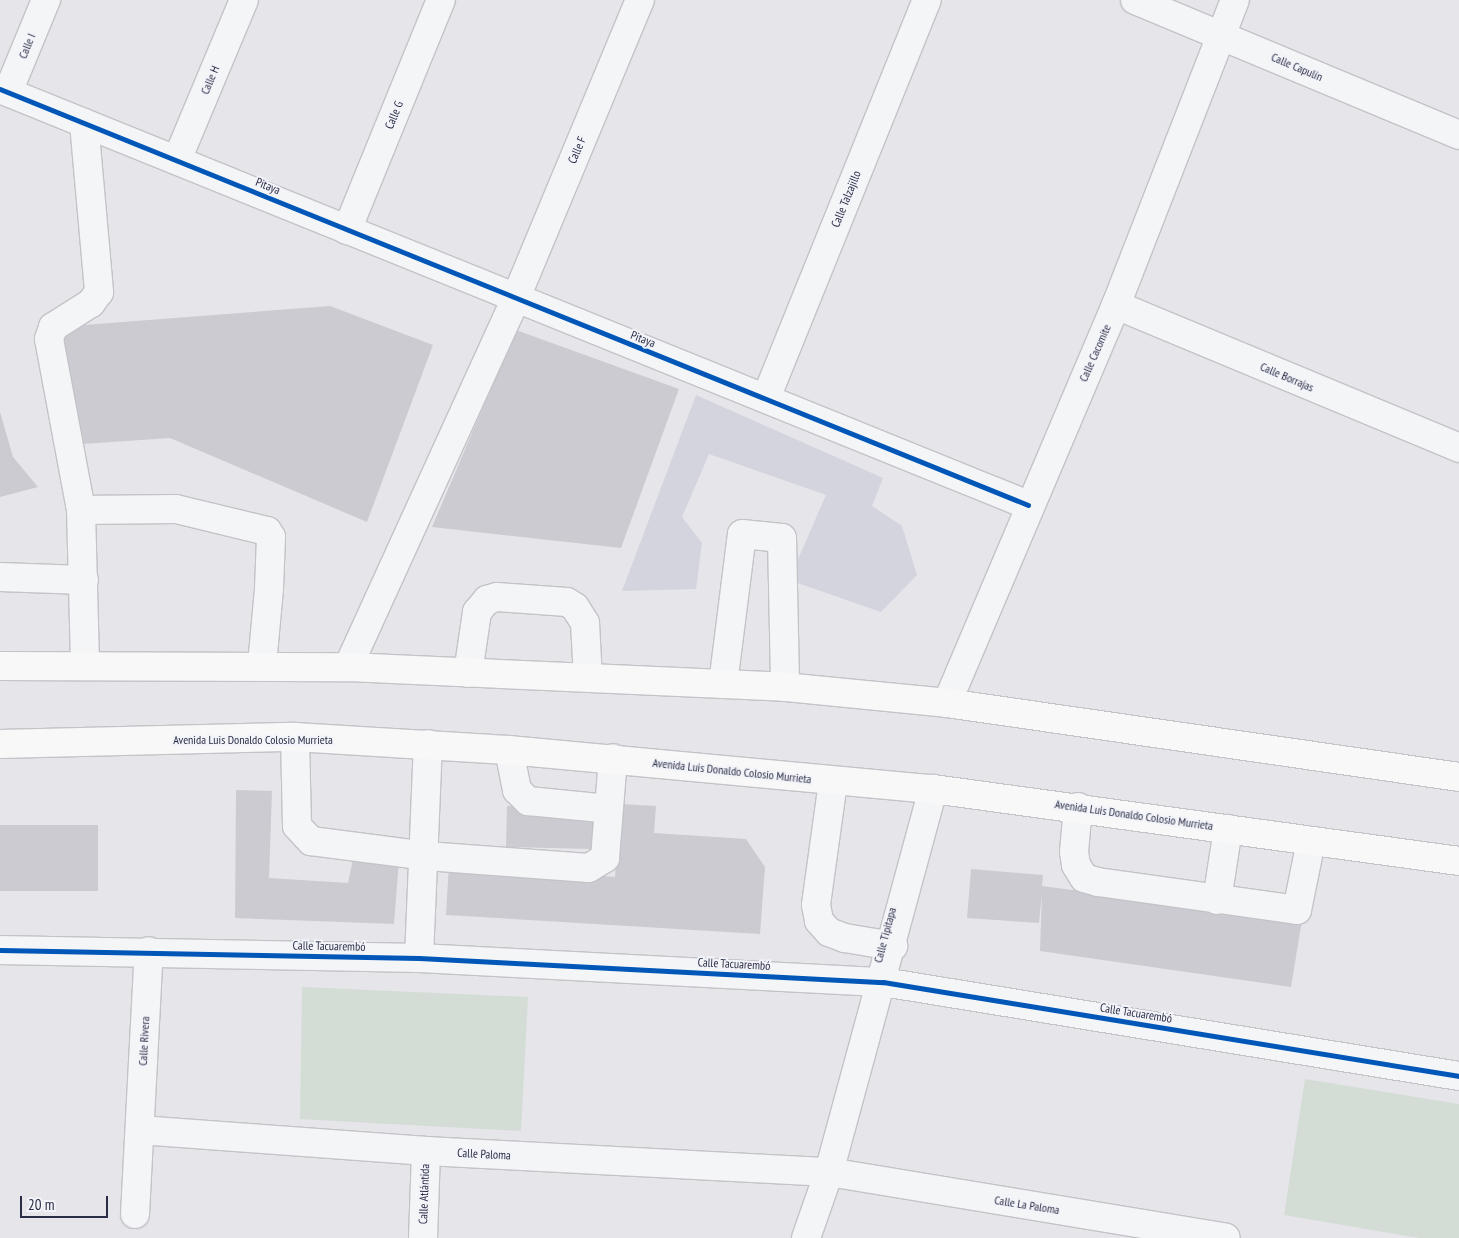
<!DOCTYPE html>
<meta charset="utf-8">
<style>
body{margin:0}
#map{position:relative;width:1459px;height:1238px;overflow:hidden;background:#e5e5ea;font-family:"PT Sans Narrow",sans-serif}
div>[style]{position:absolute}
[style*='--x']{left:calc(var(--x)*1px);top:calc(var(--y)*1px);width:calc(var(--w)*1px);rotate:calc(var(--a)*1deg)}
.built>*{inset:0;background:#d3d4dd}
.green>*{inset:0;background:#d3ddd5}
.building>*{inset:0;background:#cbcbd1}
.roads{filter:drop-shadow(1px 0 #c3c3c8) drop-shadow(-1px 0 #c3c3c8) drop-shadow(0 1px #c3c3c8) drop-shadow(0 -1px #c3c3c8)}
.minor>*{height:28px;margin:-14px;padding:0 14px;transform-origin:14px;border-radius:14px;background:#f4f5f7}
.major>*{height:28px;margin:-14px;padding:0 14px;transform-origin:14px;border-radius:14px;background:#f8f8f8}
.cycleway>*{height:5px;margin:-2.5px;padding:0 2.5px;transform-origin:2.5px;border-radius:2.5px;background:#0057b8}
span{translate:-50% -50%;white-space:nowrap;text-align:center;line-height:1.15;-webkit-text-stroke:4px #f3f4f9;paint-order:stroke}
.street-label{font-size:12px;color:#292d45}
.scale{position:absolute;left:20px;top:1196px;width:88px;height:22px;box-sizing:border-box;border:2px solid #292d45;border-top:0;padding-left:6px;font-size:15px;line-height:18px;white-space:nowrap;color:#292d45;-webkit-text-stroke:4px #f3f4f9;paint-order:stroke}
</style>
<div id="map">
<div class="built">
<i style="clip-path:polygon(696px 395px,883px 478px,872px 506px,902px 526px,917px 575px,881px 612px,789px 580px,826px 495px,709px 454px,682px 517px,702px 543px,696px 589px,622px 591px)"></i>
</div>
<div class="green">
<i style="clip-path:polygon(302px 987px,528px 997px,521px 1131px,300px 1119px)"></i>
<i style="clip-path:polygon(1305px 1079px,1459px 1104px,1459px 1238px,1419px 1238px,1284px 1215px)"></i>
</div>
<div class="building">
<i style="clip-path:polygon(330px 306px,433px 345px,367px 522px,170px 438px,82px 444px,58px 327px)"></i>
<i style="clip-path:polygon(516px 330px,679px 389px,621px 548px,432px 527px)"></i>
<i style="clip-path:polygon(0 412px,13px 457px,38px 487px,0 497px)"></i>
<i style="clip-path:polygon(236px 790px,272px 791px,269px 878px,348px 883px,353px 859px,399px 860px,394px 924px,235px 918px)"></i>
<i style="clip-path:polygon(620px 804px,656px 806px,654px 833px,746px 839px,765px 867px,760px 934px,446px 915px,449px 863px,615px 877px)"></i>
<i style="clip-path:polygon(507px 806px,593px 808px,592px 849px,506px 847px)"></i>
<i style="clip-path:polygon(0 825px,98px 825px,98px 891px,0 891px)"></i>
<i style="clip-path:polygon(971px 869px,1043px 875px,1042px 886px,1302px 920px,1291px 987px,1040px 951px,1042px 893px,1039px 923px,967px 918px)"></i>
</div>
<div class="roads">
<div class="minor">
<i style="--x:1135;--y:0;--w:351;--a:22.6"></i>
<i style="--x:0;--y:89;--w:1109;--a:22.03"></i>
<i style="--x:8;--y:92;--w:100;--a:-67.6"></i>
<i style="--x:84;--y:123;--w:170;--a:84.9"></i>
<i style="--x:99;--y:292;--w:14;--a:126"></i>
<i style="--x:91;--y:303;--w:45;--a:147.7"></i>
<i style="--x:53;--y:327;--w:13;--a:108"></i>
<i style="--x:49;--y:339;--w:174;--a:79.4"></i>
<i style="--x:81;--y:510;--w:156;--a:88.5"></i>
<i style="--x:177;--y:160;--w:173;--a:-67.3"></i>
<i style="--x:347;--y:230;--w:248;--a:-67.8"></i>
<i style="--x:1116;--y:305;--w:372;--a:22.6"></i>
<i style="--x:766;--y:398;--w:429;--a:-68"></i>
<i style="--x:81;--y:510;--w:95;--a:-0.6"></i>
<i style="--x:176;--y:509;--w:94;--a:13.6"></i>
<i style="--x:267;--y:531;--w:7;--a:56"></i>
<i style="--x:271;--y:537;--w:52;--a:92.2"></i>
<i style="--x:269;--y:589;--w:76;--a:95.3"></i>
<i style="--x:0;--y:577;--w:84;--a:2"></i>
<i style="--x:348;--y:667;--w:403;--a:-65.5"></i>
<i style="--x:515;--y:300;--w:325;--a:-67.4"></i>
<i style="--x:468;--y:673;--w:62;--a:-81.6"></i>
<i style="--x:477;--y:612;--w:16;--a:-50"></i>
<i style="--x:487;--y:600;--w:10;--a:-17"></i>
<i style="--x:497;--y:597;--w:70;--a:4.1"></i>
<i style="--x:567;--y:602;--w:9;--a:32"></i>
<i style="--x:575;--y:607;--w:19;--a:58"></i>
<i style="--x:585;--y:623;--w:55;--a:86.9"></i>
<i style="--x:723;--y:684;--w:151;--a:-82.8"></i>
<i style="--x:742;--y:534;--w:40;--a:5.7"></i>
<i style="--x:782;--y:538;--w:149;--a:88.8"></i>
<i style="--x:947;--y:703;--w:432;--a:-67"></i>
<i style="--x:1116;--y:305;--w:327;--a:-68.7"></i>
<i style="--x:295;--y:737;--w:89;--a:88.7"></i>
<i style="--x:297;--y:826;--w:21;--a:47"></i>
<i style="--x:311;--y:841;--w:116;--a:7.4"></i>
<i style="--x:426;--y:856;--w:163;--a:4.2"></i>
<i style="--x:589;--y:868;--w:19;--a:-32"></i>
<i style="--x:605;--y:858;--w:100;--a:-85.4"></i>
<i style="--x:509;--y:750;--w:41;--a:78.7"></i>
<i style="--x:517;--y:790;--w:16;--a:45"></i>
<i style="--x:528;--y:801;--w:81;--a:5.6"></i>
<i style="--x:833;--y:782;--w:124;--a:97.9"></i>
<i style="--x:816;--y:905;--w:16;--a:79"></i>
<i style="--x:819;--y:921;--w:15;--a:48"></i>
<i style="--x:829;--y:932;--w:17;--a:21"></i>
<i style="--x:845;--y:938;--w:49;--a:9.5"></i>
<i style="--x:1078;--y:807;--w:45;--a:95.1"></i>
<i style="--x:1074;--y:852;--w:13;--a:81"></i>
<i style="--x:1076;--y:865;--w:15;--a:58"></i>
<i style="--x:1084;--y:878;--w:15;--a:16"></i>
<i style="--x:1098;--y:882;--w:201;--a:8"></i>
<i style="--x:1297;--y:910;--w:70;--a:-78.5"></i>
<i style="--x:1217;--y:900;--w:72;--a:-81.2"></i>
<i style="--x:0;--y:950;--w:419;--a:1.1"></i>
<i style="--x:419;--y:958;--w:465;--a:3"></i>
<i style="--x:883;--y:982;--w:584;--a:9.27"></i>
<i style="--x:419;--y:958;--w:214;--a:-87.6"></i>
<i style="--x:140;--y:1130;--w:287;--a:4.2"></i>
<i style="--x:426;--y:1151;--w:404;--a:3"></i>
<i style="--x:829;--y:1172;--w:402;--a:9.4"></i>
<i style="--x:135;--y:1214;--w:263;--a:-87"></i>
<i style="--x:423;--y:1238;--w:87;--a:-88"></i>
<i style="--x:806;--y:1238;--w:70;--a:-70.8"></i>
<i style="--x:829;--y:1172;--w:397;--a:-74.8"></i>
</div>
<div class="major">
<i style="--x:0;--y:666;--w:348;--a:0.2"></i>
<i style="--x:348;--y:667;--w:437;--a:2.6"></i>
<i style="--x:785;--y:687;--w:163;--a:5.6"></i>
<i style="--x:947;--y:703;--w:517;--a:8.22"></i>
<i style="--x:0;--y:744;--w:295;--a:-1.4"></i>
<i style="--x:295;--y:737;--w:214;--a:3.5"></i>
<i style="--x:509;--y:750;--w:426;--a:5.3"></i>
<i style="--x:933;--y:789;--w:531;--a:7.79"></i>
</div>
</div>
<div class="cycleway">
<i style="--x:0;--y:89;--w:1109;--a:22.03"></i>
<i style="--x:0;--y:950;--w:419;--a:1.1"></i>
<i style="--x:419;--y:958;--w:465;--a:3"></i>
<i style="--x:883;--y:982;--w:584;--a:9.27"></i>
</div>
<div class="street-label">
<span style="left:27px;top:46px;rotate:-68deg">Calle I</span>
<span style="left:1297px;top:67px;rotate:23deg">Calle Capulín</span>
<span style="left:210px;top:80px;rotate:-67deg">Calle H</span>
<span style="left:394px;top:115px;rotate:-68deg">Calle G</span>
<span style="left:577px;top:150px;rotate:-67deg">Calle F</span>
<span style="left:268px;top:186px;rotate:22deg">Pitaya</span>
<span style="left:846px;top:199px;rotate:-68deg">Calle Talzajillo</span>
<span style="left:643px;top:339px;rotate:21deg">Pitaya</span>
<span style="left:1095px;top:353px;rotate:-66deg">Calle Cacomite</span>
<span style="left:1287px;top:377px;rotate:23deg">Calle Borrajas</span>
<span style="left:253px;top:740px">Avenida Luis Donaldo Colosio Murrieta</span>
<span style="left:732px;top:771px;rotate:6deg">Avenida Luis Donaldo Colosio Murrieta</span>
<span style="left:1134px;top:815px;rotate:8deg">Avenida Luis Donaldo Colosio Murrieta</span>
<span style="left:885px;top:935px;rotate:-75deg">Calle Tipitapa</span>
<span style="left:329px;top:946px;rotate:1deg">Calle Tacuarembó</span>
<span style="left:734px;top:964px;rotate:3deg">Calle Tacuarembó</span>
<span style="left:1136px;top:1013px;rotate:9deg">Calle Tacuarembó</span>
<span style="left:144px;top:1041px;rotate:-87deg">Calle Rivera</span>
<span style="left:484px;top:1154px;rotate:3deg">Calle Paloma</span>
<span style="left:424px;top:1194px;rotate:-88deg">Calle Atlántida</span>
<span style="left:1027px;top:1205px;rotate:9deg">Calle La Paloma</span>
</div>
<div class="scale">20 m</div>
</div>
